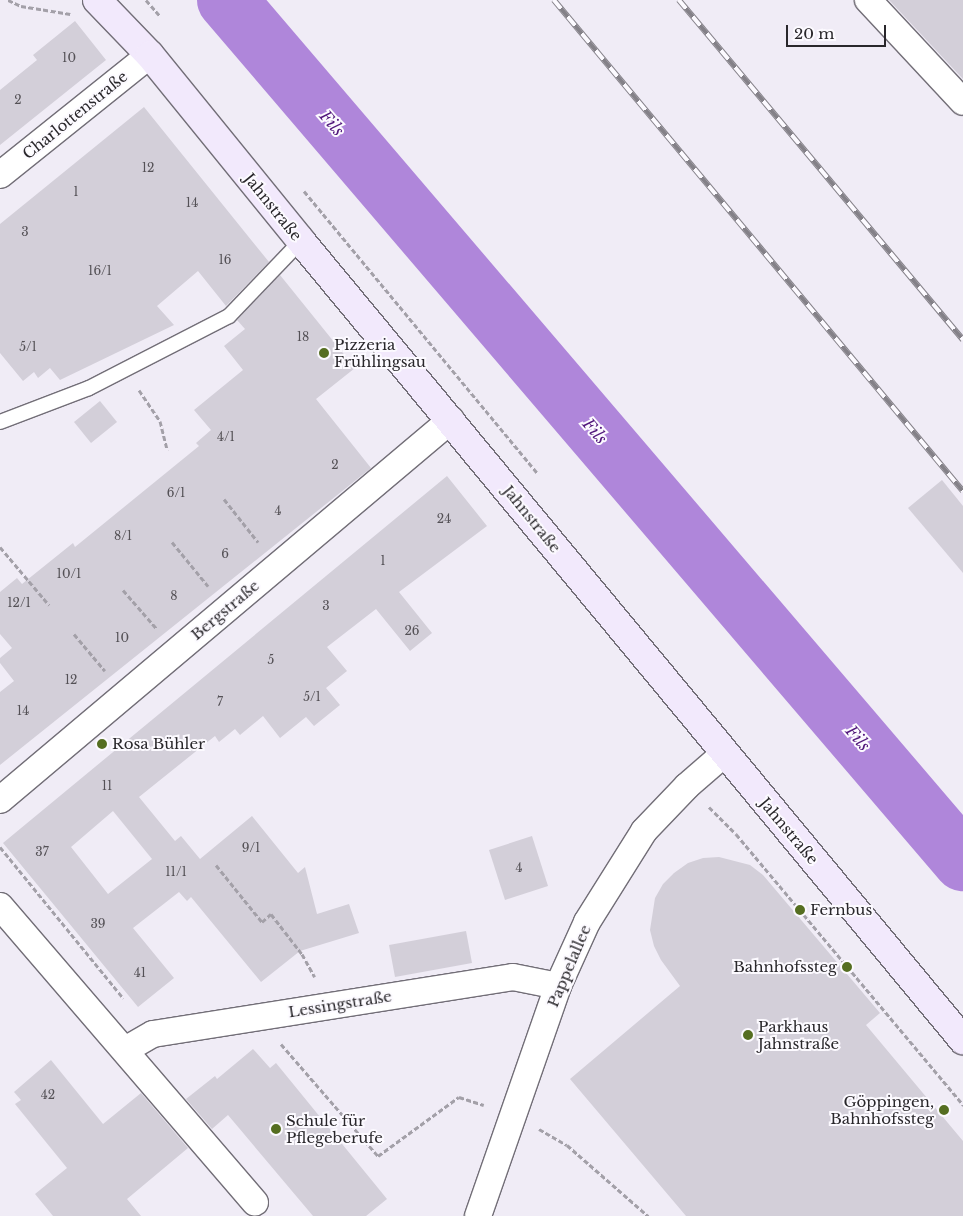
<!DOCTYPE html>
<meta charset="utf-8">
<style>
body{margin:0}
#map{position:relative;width:963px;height:1216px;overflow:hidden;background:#f0ecf6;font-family:"Libre Baskerville",serif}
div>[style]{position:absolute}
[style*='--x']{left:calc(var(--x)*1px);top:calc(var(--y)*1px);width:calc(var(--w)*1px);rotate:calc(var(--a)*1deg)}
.river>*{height:60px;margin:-30px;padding:0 30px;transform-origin:30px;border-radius:30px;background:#af86da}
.building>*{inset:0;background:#d3cfd9}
.path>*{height:3px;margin-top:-1.5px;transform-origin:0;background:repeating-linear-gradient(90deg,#a3a0a8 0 5px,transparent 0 7.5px)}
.roads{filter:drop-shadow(1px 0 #726e77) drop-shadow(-1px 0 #726e77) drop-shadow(0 1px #726e77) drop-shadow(0 -1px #726e77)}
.lane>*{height:14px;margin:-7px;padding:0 7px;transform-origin:7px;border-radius:7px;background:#fff}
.street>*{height:26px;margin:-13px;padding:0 13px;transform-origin:13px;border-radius:13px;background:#fff}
.secondary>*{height:28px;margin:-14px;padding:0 14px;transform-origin:14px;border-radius:14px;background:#f2e9fc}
.rail>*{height:5.5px;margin-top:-2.75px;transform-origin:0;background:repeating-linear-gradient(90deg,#fcfaff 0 11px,#848188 0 22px);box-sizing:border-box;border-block:1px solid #848188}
.dots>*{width:14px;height:14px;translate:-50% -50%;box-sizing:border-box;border:2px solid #fcfaff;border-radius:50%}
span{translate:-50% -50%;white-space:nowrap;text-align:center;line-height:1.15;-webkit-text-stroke:4px #fcfaff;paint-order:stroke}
.number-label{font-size:12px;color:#545156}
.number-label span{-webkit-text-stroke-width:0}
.street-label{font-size:15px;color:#29272b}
.poi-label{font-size:15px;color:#29272b}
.left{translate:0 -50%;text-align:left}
.right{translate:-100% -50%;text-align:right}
.water-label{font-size:16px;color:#52187c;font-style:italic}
.scale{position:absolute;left:786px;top:25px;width:100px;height:22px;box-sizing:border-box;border:2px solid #29272b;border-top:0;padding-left:6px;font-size:15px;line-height:18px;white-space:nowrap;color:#29272b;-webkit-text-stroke:4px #fcfaff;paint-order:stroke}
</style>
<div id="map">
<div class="river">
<i style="--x:227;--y:0;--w:1133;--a:49.48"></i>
</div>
<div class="building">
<i style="clip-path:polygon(889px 0,963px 0,963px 79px)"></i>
<i style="clip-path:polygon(75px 21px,106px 60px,0 145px,0 90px,37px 60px,33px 55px)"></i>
<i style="clip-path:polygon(144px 107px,269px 262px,226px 306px,198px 271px,157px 306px,174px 325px,60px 380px,50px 368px,38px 378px,34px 372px,23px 381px,0 353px,0 224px)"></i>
<i style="clip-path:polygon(280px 275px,355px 368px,316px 399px,371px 468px,0 765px,0 692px,14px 681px,0 663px,0 658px,12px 648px,0 634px,0 592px,17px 578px,22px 584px,73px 543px,75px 547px,199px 446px,196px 443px,211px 430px,194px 410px,243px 370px,224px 346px,245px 329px,237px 320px)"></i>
<i style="clip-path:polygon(100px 401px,117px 422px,91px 443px,74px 422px)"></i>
<i style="clip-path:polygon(evenodd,447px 476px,487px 526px,399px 592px,432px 633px,410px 651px,376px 609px,327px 647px,347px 671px,326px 688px,340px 705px,314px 726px,306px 717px,280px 738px,263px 716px,240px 735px,235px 729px,219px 742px,215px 736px,139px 797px,175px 841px,181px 836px,200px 859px,252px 816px,298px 873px,305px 867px,317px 914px,349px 904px,359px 933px,300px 951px,261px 982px,191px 897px,187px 901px,179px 892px,133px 928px,174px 978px,138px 1007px,3px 843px,447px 476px,113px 811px,152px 859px,108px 894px,71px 847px,113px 811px)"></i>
<i style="clip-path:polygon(942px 480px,963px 506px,963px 573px,908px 508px)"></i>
<i style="clip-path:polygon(532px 836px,548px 886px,505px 900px,489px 850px)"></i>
<i style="clip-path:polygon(719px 857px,750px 865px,763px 875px,880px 1013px,866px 1025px,963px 1141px,963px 1216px,686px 1216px,570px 1079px,680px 986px,661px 960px,654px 946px,650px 930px,655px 898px,663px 884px,674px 873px,688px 863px,703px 858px)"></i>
<i style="clip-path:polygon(466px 931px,472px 963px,395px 977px,389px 945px)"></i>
<i style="clip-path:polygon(253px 1049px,270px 1068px,276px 1063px,387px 1199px,366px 1216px,313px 1216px,228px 1115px,212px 1129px,186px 1099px,215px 1076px,217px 1079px)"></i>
<i style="clip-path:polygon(51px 1060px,103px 1124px,141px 1093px,188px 1148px,127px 1199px,141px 1216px,53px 1216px,35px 1194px,67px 1168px,15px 1104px,21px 1100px,14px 1092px)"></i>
</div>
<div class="path">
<i style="--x:8;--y:0;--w:14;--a:25"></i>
<i style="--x:21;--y:6;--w:50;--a:9.3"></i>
<i style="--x:146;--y:0;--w:21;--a:49"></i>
<i style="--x:304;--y:191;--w:366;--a:50.4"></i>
<i style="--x:139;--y:390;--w:37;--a:56"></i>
<i style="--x:160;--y:421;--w:30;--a:76"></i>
<i style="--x:224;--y:499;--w:55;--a:51.7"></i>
<i style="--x:172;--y:542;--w:57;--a:50.7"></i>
<i style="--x:0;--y:547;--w:76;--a:49.8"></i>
<i style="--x:123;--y:590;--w:52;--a:48.9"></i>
<i style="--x:74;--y:634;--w:48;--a:50"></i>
<i style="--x:709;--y:807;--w:38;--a:45"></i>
<i style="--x:736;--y:834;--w:354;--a:50"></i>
<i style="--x:0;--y:847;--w:195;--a:50.8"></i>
<i style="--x:216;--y:865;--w:73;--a:51.1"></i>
<i style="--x:262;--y:922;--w:12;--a:-42"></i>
<i style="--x:271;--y:914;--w:51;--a:52.2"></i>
<i style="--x:302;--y:954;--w:26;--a:61"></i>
<i style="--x:281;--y:1044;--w:148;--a:49.1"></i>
<i style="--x:378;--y:1156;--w:100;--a:-36.1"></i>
<i style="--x:459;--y:1097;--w:26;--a:18"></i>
<i style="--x:539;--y:1129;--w:32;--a:30"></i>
<i style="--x:567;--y:1145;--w:108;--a:41.2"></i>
</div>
<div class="roads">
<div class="lane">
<i style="--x:0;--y:422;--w:95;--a:-20.9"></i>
<i style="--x:89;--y:388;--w:157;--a:-27.2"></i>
<i style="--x:229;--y:316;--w:104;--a:-46.2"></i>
</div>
<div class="street">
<i style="--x:868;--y:0;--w:139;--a:47"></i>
<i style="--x:0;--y:175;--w:192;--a:-38.7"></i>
<i style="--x:0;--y:800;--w:590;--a:-40.12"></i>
<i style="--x:0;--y:906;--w:391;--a:49.3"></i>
<i style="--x:125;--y:1050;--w:32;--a:-30"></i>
<i style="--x:153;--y:1034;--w:364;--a:-9"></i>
<i style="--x:513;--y:977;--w:46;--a:11.3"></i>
<i style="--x:478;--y:1216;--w:244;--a:-70.8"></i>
<i style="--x:558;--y:986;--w:70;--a:-65.6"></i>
<i style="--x:587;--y:922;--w:107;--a:-57.9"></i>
<i style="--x:644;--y:831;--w:62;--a:-46.3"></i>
<i style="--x:687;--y:786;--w:49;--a:-40.9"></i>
</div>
<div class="secondary">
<i style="--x:97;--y:0;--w:76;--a:46.1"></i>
<i style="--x:150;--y:55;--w:240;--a:50.9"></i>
<i style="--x:301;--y:241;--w:1038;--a:50.36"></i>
</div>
</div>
<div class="rail">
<i style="--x:554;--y:0;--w:639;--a:50.21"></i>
<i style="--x:679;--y:0;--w:443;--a:50.1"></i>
</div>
<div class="dots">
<i style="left:324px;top:353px;background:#556e21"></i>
<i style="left:102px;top:744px;background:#556e21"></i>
<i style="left:800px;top:910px;background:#556e21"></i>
<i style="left:847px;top:967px;background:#556e21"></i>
<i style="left:748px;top:1035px;background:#556e21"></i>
<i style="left:944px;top:1110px;background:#556e21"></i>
<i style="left:276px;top:1129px;background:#556e21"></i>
</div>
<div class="number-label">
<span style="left:69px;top:58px">10</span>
<span style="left:18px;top:100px">2</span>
<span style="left:148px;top:168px">12</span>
<span style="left:76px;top:192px">1</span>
<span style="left:192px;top:203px">14</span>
<span style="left:25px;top:232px">3</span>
<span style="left:225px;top:260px">16</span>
<span style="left:100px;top:271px">16/1</span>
<span style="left:303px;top:337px">18</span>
<span style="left:28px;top:347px">5/1</span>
<span style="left:226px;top:437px">4/1</span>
<span style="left:335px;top:465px">2</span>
<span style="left:176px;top:493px">6/1</span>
<span style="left:278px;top:511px">4</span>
<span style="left:444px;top:519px">24</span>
<span style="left:123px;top:536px">8/1</span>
<span style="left:225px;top:554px">6</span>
<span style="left:383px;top:561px">1</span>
<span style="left:69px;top:574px">10/1</span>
<span style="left:174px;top:596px">8</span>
<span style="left:19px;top:603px">12/1</span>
<span style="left:326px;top:606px">3</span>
<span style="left:412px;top:631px">26</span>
<span style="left:122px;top:638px">10</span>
<span style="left:271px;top:660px">5</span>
<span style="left:71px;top:680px">12</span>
<span style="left:312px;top:697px">5/1</span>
<span style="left:220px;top:702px">7</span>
<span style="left:23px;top:711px">14</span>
<span style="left:107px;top:786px">11</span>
<span style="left:251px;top:848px">9/1</span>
<span style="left:42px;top:852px">37</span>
<span style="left:519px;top:868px">4</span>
<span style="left:176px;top:872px">11/1</span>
<span style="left:98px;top:924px">39</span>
<span style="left:140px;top:973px">41</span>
<span style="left:48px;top:1095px">42</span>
</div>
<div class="street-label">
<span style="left:75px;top:115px;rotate:-39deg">Charlottenstraße</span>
<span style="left:273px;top:207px;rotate:51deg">Jahnstraße</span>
<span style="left:532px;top:519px;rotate:51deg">Jahnstraße</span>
<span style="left:225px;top:610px;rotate:-40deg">Bergstraße</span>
<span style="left:789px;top:831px;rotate:50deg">Jahnstraße</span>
<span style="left:569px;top:966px;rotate:-67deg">Pappelallee</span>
<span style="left:340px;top:1004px;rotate:-9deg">Lessingstraße</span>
</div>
<div class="poi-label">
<span class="left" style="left:334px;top:353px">Pizzeria<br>Frühlingsau</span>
<span class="left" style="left:112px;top:744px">Rosa Bühler</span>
<span class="left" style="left:810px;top:910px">Fernbus</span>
<span class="right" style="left:837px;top:967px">Bahnhofssteg</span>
<span class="left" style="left:758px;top:1035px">Parkhaus<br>Jahnstraße</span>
<span class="right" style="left:934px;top:1110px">Göppingen,<br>Bahnhofssteg</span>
<span class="left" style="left:286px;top:1129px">Schule für<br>Pflegeberufe</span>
</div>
<div class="water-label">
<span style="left:332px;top:123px;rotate:49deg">Fils</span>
<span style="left:595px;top:431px;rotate:49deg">Fils</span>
<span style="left:858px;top:738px;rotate:49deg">Fils</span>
</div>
<div class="scale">20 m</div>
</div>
